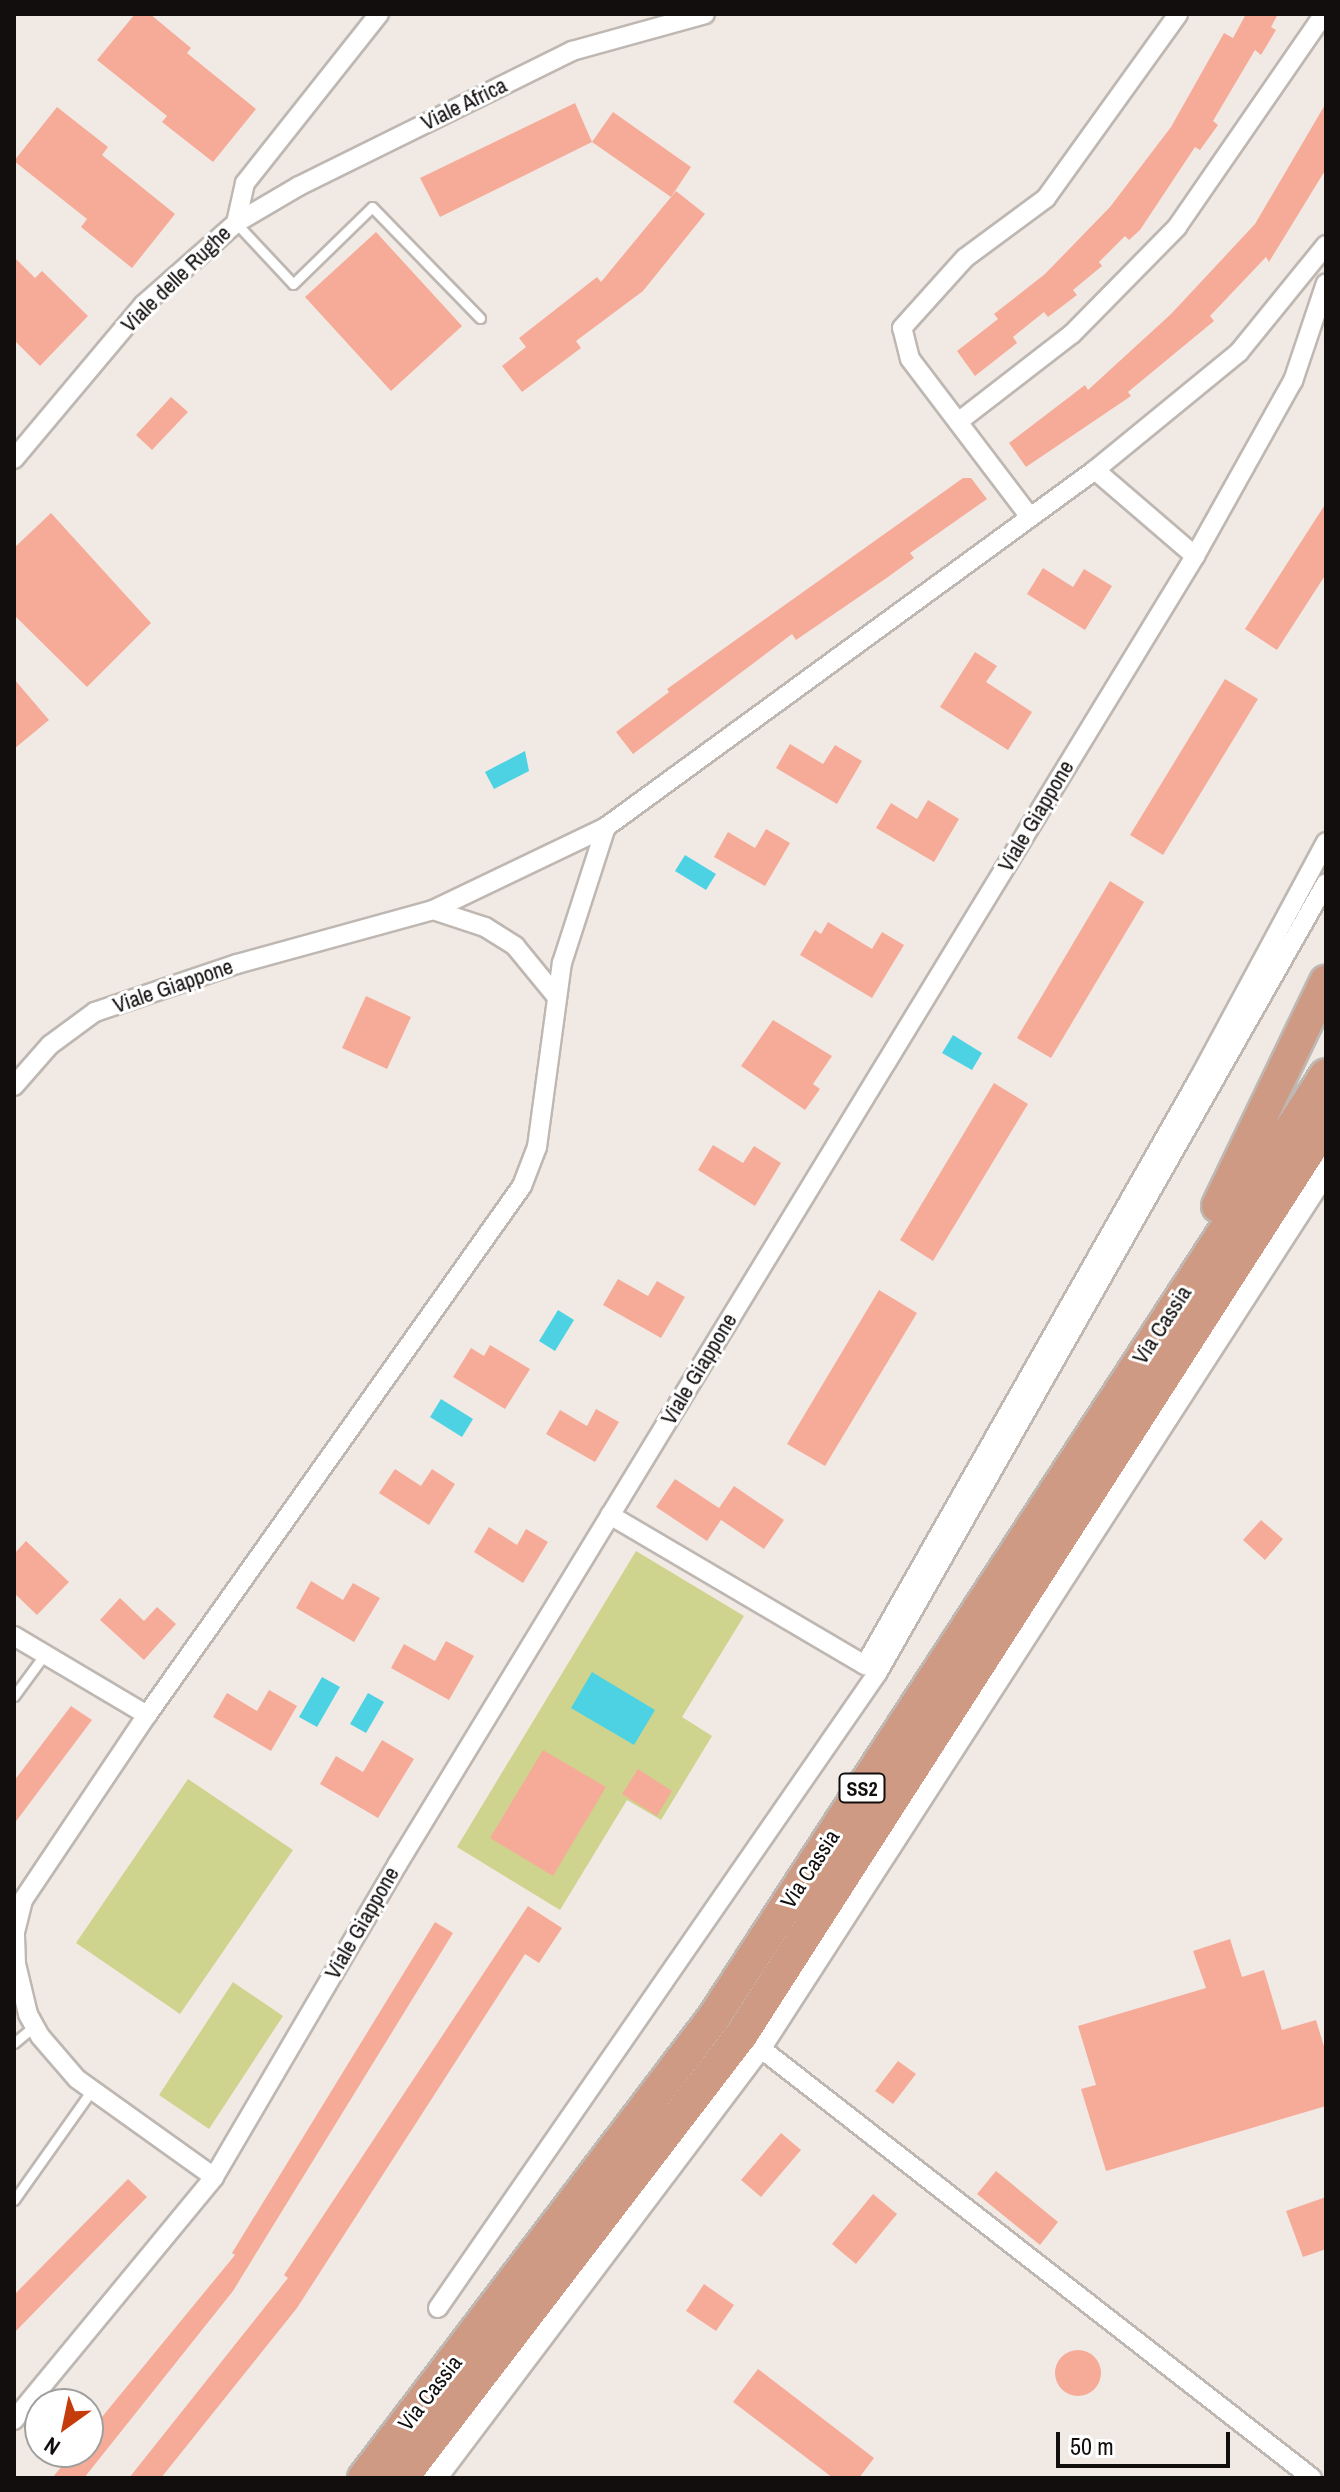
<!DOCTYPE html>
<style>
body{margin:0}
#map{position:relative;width:1340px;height:2492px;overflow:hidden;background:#f1eae4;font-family:"Archivo Narrow",sans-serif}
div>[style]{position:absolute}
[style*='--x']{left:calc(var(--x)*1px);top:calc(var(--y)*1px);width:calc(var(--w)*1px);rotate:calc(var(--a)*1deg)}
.green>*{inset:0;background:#ced48e}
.water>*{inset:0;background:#4dd2e3}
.building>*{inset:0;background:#f6ab99}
.round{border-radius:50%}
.roads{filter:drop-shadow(2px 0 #beb7b2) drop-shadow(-2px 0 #beb7b2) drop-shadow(0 2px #beb7b2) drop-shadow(0 -2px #beb7b2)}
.service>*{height:9px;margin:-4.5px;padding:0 4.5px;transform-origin:4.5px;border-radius:4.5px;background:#fff}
.minor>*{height:18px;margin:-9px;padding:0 9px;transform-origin:9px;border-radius:9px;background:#fff}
.tertiary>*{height:24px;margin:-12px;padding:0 12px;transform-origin:12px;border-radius:12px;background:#fff}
.trunk>*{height:32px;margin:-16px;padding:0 16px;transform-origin:16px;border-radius:16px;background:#ce9a83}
span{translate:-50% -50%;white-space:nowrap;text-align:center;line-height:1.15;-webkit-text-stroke:6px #fff;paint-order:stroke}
.shield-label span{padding:2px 6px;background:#fff;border:2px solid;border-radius:6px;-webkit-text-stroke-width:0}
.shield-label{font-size:20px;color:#110e0d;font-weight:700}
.street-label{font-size:22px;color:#110e0d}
.frame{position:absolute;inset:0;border:16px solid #110e0d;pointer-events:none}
.north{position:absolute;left:24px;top:2388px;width:80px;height:80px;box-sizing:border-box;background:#fff;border:2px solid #a09f9e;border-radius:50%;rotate:213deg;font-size:22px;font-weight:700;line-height:32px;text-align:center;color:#110e0d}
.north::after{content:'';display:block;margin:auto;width:28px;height:36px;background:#c43c0b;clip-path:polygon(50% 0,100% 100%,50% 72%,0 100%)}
.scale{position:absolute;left:1056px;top:2432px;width:174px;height:36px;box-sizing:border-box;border:4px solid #110e0d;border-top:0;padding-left:10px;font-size:24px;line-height:28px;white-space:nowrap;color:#110e0d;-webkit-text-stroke:6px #fff;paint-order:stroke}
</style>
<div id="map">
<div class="green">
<i style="clip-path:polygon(636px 1551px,744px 1616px,682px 1717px,712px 1736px,661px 1820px,627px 1800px,560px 1910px,457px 1847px)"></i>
<i style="clip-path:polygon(188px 1779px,293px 1850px,180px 2014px,76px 1943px)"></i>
<i style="clip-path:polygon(233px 1982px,283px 2016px,209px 2129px,159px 2095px)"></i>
</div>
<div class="water">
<i style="clip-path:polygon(525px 751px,529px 771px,494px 789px,485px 772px)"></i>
<i style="clip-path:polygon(685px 855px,716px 874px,706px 890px,675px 871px)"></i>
<i style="clip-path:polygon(953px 1035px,982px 1053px,972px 1070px,942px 1053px)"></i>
<i style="clip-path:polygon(558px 1310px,574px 1320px,555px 1351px,539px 1341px)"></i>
<i style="clip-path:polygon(441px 1399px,473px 1419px,462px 1437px,430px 1417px)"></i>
<i style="clip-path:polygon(592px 1672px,655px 1710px,634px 1745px,571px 1708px)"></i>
<i style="clip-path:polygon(322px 1677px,340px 1687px,317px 1727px,299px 1717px)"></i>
<i style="clip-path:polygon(368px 1693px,384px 1702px,366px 1733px,350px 1724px)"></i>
</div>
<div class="building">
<i style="clip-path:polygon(135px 14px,150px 14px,191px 48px,187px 53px,256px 109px,213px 162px,162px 122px,167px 116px,97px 60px)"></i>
<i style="clip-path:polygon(1246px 14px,1278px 14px,1271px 27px,1276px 30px,1261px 55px,1255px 50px,1213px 121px,1218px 125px,1200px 150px,1195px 147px,1140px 230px,1129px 240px,1125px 236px,1099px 262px,1102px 266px,1073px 290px,1077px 295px,1048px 317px,1044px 312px,1013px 337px,1017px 343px,975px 376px,957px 351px,998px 319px,994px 314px,1045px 274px,1110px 207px,1171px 127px,1224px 33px,1233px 38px)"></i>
<i style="clip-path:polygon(575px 103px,592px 142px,440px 217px,420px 178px)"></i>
<i style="clip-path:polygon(1326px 103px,1326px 169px,1269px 262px,1266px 257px,1210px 316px,1214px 321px,1128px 392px,1131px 396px,1026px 467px,1009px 443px,1085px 385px,1088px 390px,1171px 314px,1255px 224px)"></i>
<i style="clip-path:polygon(57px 107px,108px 147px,102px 155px,175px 214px,132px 268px,81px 227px,87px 219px,14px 161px)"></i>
<i style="clip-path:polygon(613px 112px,691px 167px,671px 197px,592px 142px)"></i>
<i style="clip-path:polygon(676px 191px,705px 214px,643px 291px,576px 341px,581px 348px,522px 392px,502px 366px,526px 347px,519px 338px,597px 277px,601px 282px)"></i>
<i style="clip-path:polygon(376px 232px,462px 326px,391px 391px,305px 297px)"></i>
<i style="clip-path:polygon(14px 257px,35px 278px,42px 271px,88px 316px,40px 366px,14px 340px)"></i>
<i style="clip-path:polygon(171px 397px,188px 412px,152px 450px,136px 435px)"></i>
<i style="clip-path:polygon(963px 478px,971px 478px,987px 499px,910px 553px,914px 558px,888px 577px,796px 640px,792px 634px,633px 754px,616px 732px,669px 692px,667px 689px)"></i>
<i style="clip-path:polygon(1326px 503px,1326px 574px,1277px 650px,1245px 629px)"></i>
<i style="clip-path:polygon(51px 513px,151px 623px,87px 687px,14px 615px,14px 548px)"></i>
<i style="clip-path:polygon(1043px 568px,1073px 587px,1084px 569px,1112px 586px,1085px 630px,1027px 594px)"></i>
<i style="clip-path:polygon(975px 652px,997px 666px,986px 682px,1032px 712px,1008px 750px,940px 707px)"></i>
<i style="clip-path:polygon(14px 679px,49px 720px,14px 749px)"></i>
<i style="clip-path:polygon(1225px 679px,1258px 699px,1163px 855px,1130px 835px)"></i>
<i style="clip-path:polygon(790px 744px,823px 764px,835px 745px,862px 761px,837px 804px,776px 768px)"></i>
<i style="clip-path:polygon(928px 800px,959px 819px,934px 862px,876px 828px,891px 803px,917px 819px)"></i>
<i style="clip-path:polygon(766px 829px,790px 843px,765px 886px,714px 857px,728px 832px,755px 848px)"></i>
<i style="clip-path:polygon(1110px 881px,1144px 902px,1051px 1058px,1017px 1038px)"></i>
<i style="clip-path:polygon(828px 922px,872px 949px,882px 932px,904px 945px,872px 998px,800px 955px,815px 930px,821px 934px)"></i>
<i style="clip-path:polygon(366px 996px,411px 1017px,387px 1069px,342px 1048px)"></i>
<i style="clip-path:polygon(773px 1020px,832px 1056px,813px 1084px,820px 1089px,805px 1110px,741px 1066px)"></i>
<i style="clip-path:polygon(994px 1083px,1028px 1104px,933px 1261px,900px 1240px)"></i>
<i style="clip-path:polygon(713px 1145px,743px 1163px,754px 1146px,781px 1163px,755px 1206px,698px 1170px)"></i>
<i style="clip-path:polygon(618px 1279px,648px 1296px,657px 1281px,685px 1297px,661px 1338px,603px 1305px)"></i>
<i style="clip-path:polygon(879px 1290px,917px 1313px,825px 1466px,787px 1444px)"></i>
<i style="clip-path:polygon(490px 1345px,530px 1369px,505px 1409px,453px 1377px,471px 1348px,484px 1356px)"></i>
<i style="clip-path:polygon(596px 1409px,619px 1422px,595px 1462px,546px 1434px,560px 1410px,587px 1426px)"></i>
<i style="clip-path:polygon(395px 1469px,421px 1486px,432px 1469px,455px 1484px,429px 1525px,379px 1493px)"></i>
<i style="clip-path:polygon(675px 1479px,719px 1508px,734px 1486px,784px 1520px,764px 1549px,721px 1520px,707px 1541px,656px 1507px)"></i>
<i style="clip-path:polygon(1261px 1520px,1283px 1539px,1265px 1560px,1243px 1540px)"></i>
<i style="clip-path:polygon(489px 1527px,517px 1545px,526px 1529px,548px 1542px,523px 1583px,474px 1552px)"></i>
<i style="clip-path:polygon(26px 1541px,69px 1582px,37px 1615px,14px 1593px,14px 1554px)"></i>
<i style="clip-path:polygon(311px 1581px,343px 1600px,353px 1583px,380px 1598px,354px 1642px,296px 1608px)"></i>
<i style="clip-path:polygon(120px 1598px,144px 1621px,157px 1607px,176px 1624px,144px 1660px,100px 1620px)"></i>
<i style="clip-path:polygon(446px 1641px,474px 1656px,449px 1700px,391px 1668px,404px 1644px,435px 1661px)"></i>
<i style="clip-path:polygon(269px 1690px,297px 1706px,271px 1751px,213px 1717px,227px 1693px,257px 1711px)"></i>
<i style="clip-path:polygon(71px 1706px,92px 1720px,14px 1824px,14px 1781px)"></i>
<i style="clip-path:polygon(382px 1740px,414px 1759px,378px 1818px,320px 1784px,336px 1756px,363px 1772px)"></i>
<i style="clip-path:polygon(543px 1750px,606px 1787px,553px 1876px,490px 1838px)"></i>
<i style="clip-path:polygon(638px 1769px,672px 1791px,657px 1816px,622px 1794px)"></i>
<i style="clip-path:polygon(528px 1906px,562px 1928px,539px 1963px,525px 1954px,297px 2308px,161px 2478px,129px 2478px,288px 2278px,284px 2275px)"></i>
<i style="clip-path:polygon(435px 1922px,453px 1933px,233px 2291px,84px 2478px,52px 2478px,74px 2452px,88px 2452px,88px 2434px,235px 2255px,232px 2253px)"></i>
<i style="clip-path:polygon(1230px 1939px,1242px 1977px,1264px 1970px,1282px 2030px,1316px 2020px,1326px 2053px,1326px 2106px,1106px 2171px,1081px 2089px,1096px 2085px,1078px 2026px,1206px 1988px,1193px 1951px)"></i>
<i style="clip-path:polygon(898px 2061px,916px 2074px,893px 2104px,875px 2091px)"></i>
<i style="clip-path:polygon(781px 2133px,801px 2150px,761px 2197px,741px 2180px)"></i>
<i style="clip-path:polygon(996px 2171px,1058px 2222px,1040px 2245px,977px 2194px)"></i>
<i style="clip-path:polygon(128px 2179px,147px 2197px,14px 2333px,14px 2295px)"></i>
<i style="clip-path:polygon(873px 2194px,897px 2214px,856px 2264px,832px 2244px)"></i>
<i style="clip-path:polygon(1326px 2197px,1326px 2249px,1303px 2257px,1286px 2211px)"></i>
<i style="clip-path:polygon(704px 2284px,734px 2305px,716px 2331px,686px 2311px)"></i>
<i class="round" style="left:1055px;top:2350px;width:46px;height:46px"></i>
<i style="clip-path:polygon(758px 2369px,874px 2458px,859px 2478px,833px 2478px,733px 2402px)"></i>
</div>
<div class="roads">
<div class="service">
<i style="--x:236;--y:223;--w:83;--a:46.9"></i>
<i style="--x:293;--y:284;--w:110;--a:-44.3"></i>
<i style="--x:372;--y:207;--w:155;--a:45.8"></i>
<i style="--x:14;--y:1696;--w:52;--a:-53.6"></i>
<i style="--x:14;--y:2043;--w:26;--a:-40"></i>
<i style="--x:14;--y:2200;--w:135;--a:-54.7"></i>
</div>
<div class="minor">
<i style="--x:236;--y:223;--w:41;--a:-77.3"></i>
<i style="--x:245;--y:183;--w:216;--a:-51.6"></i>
<i style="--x:958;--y:422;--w:144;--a:-37.7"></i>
<i style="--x:1072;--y:334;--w:150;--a:-45.5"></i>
<i style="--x:1177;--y:227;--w:259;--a:-55.4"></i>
<i style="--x:14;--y:459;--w:201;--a:-50"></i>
<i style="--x:143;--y:305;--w:124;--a:-41.4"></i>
<i style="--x:236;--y:223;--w:73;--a:-30.4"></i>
<i style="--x:299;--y:186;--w:305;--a:-26.3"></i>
<i style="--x:572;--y:51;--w:138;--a:-15.5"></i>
<i style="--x:1095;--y:470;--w:132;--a:40.7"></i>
<i style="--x:1030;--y:517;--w:198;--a:-127.2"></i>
<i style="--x:910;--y:359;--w:32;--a:-104"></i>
<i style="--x:902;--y:328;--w:94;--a:-48"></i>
<i style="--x:965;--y:258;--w:101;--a:-36.5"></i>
<i style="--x:1046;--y:198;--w:226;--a:-54.3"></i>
<i style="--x:433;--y:910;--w:55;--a:18.1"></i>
<i style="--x:485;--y:927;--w:36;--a:32"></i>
<i style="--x:515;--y:946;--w:65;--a:50.6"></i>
<i style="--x:14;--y:1086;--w:55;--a:-48.7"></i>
<i style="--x:50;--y:1045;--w:56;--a:-36.3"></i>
<i style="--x:95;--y:1012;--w:150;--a:-18.7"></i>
<i style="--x:237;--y:964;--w:203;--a:-15.4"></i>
<i style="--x:433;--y:910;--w:192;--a:-25.6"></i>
<i style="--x:606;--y:827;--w:605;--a:-36.13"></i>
<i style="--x:1095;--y:470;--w:186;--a:-39.3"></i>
<i style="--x:1239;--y:352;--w:138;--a:-50.9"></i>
<i style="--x:610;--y:1515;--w:296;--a:30.5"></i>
<i style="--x:865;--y:1665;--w:675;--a:-60.36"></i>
<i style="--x:1199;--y:1078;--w:268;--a:-61.7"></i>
<i style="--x:14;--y:1636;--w:155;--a:30.7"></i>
<i style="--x:759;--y:2047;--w:701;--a:37.93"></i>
<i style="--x:214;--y:2177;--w:168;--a:-144.4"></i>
<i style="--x:77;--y:2079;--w:57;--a:-130.7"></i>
<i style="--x:40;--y:2036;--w:25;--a:-119"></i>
<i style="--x:28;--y:2014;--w:51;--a:-103.5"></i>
<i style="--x:16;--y:1964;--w:32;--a:-92"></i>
<i style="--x:15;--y:1932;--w:33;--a:-76"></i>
<i style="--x:23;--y:1900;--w:223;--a:-56.2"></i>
<i style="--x:147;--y:1715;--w:648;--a:-54.67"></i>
<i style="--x:522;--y:1186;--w:42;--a:-69"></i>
<i style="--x:537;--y:1147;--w:186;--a:-82.3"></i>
<i style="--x:562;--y:963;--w:143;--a:-72.1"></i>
<i style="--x:438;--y:2308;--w:773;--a:-55.32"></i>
<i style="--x:878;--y:1672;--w:907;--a:-60.41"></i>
<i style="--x:14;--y:2420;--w:315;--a:-50.5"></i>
<i style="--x:214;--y:2177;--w:362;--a:-59.6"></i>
<i style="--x:397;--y:1865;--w:1533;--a:-58.63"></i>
<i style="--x:1195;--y:556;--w:201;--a:-60.8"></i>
<i style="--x:1293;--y:381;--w:103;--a:-71.4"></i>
</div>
<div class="tertiary">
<i style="--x:434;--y:2478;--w:540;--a:-52.98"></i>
<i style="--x:759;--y:2047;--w:1045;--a:-57.15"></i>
</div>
<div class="trunk">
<i style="--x:1218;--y:1206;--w:249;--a:-64.3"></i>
<i style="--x:364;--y:2478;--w:579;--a:-52.79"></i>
<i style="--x:714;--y:2017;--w:1123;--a:-56.99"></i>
<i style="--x:402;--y:2478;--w:559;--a:-52.56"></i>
<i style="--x:742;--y:2034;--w:1081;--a:-57.31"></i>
</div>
</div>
<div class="shield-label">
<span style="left:862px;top:1788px">SS2</span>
</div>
<div class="street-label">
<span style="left:464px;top:104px;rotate:-26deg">Viale Africa</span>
<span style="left:176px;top:279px;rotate:-44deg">Viale delle Rughe</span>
<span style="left:1036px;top:816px;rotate:-59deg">Viale Giappone</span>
<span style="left:173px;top:986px;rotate:-19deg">Viale Giappone</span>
<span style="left:1162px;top:1325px;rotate:-57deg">Via Cassia</span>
<span style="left:699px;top:1369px;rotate:-59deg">Viale Giappone</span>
<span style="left:810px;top:1869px;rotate:-57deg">Via Cassia</span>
<span style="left:362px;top:1923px;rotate:-60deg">Viale Giappone</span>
<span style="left:430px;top:2393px;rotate:-52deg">Via Cassia</span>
</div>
<div class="frame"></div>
<div class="north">N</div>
<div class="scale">50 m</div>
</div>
